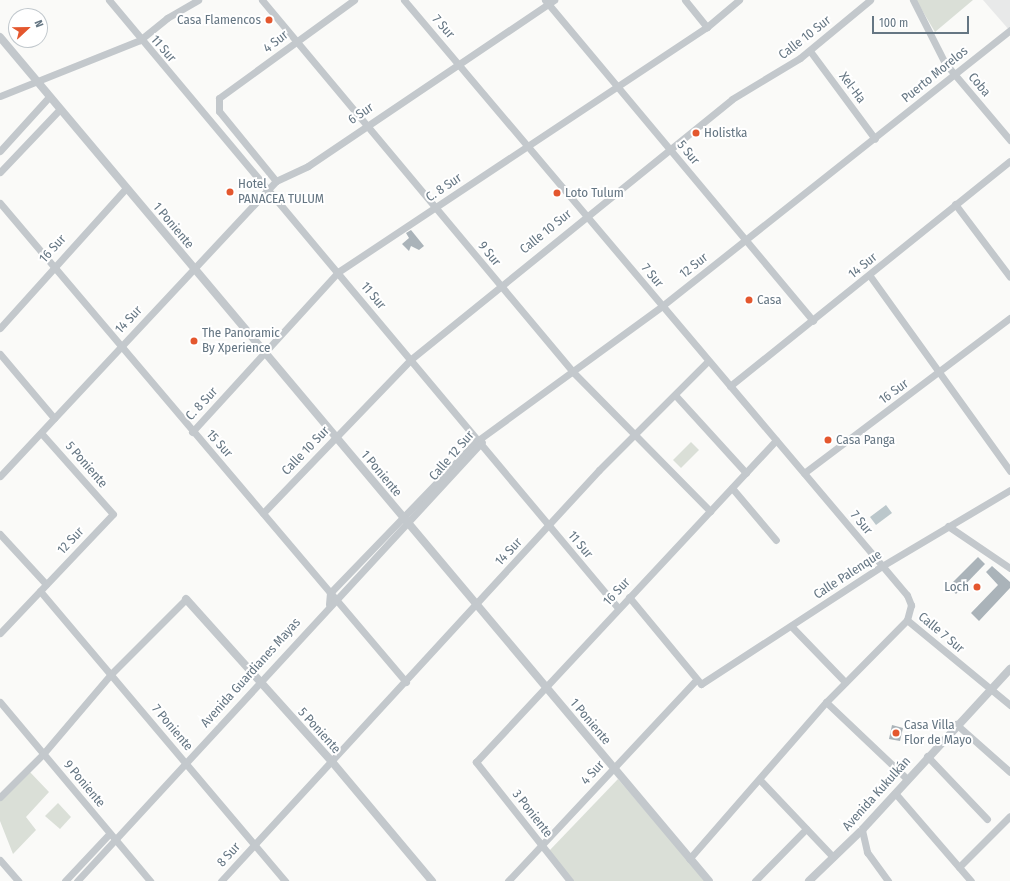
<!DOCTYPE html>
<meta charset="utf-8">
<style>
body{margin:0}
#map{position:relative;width:1010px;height:881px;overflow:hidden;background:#fafaf8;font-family:"Fira Sans Condensed",sans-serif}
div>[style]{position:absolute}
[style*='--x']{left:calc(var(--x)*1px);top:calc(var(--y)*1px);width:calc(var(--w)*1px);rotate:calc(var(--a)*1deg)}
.built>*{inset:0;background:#e8e9e9}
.green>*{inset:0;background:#dadfd7}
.water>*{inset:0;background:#bbc7cb}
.building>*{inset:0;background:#aab3b9}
.minor>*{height:7px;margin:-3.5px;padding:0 3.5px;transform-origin:3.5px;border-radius:3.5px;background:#c3c8cc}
.tertiary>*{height:8px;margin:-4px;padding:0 4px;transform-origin:4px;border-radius:4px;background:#c3c8cc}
.dots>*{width:11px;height:11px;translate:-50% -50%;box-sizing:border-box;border:2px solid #fff;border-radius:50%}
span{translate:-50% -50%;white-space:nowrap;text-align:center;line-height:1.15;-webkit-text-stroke:4px #fff;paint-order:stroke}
.poi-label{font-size:13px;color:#657683}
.right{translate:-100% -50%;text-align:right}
.left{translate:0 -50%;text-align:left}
.street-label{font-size:13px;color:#657683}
.north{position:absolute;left:8px;top:8px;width:40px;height:40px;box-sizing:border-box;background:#fff;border:1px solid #c1c8cd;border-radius:50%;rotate:68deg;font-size:11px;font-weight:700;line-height:16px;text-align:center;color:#657683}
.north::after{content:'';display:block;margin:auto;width:14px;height:18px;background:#e4572e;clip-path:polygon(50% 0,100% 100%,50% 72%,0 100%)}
.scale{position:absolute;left:872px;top:16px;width:97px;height:18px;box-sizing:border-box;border:2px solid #657683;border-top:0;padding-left:5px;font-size:12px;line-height:14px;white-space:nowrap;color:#657683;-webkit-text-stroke:3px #fff;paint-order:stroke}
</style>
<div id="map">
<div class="built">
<i style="clip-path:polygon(983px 0,1010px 0,1010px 31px)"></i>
</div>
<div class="green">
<i style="clip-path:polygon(916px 0,973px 0,935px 32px)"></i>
<i style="clip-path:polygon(691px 442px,699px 450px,681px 468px,673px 460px)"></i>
<i style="clip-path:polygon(28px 770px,49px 792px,26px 817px,36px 830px,13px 854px,0 821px,0 799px)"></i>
<i style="clip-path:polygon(618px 779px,706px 881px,574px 881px,549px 851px)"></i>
<i style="clip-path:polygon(58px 803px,71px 817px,60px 829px,45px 816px)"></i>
</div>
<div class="water">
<i style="clip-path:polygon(886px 505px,892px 513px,876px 525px,870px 517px)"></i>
</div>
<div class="building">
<i style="clip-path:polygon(411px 230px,424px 246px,419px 250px,411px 246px,409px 251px,402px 244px,409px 238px,406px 233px)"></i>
<i style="clip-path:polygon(978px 557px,985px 564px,956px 594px,948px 587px)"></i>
<i style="clip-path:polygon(992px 566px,1010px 582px,1010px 588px,979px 621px,971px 613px,998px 585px,986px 572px)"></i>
<i style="clip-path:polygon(892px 725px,903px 728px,900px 741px,889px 739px)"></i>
</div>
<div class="minor">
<i style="--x:109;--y:0;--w:793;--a:50.06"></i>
<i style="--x:262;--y:0;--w:486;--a:50.1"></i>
<i style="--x:574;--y:373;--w:194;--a:45.4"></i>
<i style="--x:404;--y:0;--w:779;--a:49.79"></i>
<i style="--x:907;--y:595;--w:11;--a:68"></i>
<i style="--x:911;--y:605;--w:16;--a:105"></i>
<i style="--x:907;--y:620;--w:115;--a:134.6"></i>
<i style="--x:826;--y:702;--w:208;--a:131.1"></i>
<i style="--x:545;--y:0;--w:418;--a:50.1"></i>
<i style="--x:685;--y:0;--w:35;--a:51"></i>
<i style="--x:913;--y:0;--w:71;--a:63.1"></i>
<i style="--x:945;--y:63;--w:101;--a:49.8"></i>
<i style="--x:810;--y:51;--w:109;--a:53.5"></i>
<i style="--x:0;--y:96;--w:151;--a:-21.8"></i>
<i style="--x:140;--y:40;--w:35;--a:-39"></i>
<i style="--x:167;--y:18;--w:36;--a:-30"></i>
<i style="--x:0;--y:151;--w:73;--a:-47.8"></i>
<i style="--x:0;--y:172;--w:87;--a:-46.4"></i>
<i style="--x:276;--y:181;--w:90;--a:-129.2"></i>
<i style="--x:219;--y:111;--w:13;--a:-90"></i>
<i style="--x:219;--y:98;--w:167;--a:-36"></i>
<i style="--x:0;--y:203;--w:628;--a:49.72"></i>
<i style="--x:955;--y:204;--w:91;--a:53"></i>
<i style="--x:870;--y:276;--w:240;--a:54.3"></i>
<i style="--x:0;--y:328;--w:188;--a:-48"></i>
<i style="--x:0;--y:354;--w:84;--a:49.8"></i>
<i style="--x:730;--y:386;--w:359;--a:-38.8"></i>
<i style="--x:676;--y:396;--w:104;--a:47.7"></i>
<i style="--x:192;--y:432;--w:217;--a:-47.6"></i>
<i style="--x:338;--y:272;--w:443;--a:-33.6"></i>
<i style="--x:707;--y:27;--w:42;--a:-40.2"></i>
<i style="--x:804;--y:473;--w:258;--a:-37"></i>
<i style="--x:0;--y:476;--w:404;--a:-46.9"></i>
<i style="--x:276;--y:181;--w:35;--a:-25"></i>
<i style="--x:308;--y:166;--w:297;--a:-34"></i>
<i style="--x:732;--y:488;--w:68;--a:49.8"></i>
<i style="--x:263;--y:513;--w:212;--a:-46.1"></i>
<i style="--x:410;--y:360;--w:414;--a:-39"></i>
<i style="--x:732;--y:99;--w:79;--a:-31.1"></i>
<i style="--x:800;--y:58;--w:91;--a:-39.6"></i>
<i style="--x:948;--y:526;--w:75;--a:34.1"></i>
<i style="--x:0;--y:534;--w:68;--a:47.4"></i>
<i style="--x:40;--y:591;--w:380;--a:49.8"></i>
<i style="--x:629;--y:597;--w:113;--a:50.4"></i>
<i style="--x:701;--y:684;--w:216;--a:-33.1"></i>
<i style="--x:882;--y:566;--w:149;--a:-30.7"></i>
<i style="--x:329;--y:604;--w:11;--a:-85"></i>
<i style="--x:330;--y:593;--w:211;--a:-46"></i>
<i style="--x:477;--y:441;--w:229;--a:-36.1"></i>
<i style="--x:662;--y:306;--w:444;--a:-38.4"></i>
<i style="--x:907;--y:620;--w:134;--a:39.5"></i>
<i style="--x:791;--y:626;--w:78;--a:46"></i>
<i style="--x:0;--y:633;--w:164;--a:-46.5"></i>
<i style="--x:113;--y:514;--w:108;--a:-131.6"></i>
<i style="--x:0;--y:702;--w:234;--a:50"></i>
<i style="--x:826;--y:702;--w:112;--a:43.5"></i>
<i style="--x:956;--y:724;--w:72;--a:41.6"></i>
<i style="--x:927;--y:756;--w:87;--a:46.4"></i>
<i style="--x:760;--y:780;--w:106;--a:46.5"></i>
<i style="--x:895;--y:793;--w:116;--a:49.2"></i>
<i style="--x:0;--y:797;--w:61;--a:-45"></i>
<i style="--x:43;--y:754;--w:105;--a:-49.6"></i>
<i style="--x:111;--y:674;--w:106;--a:-45"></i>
<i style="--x:862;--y:830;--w:23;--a:77"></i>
<i style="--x:867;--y:852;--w:36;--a:54"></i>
<i style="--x:0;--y:860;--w:28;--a:49"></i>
<i style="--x:959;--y:867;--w:72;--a:-45"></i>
<i style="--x:65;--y:881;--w:64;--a:-46.9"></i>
<i style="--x:77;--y:881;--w:597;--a:-47.31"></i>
<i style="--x:221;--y:881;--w:558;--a:-47.4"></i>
<i style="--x:599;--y:470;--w:154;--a:-45"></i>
<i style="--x:508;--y:881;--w:274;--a:-46.9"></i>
<i style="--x:570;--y:881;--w:152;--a:-128.3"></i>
<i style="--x:476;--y:762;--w:440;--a:-47"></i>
<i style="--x:755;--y:881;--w:73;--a:-45.6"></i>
</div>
<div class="tertiary">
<i style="--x:0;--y:37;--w:1102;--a:49.97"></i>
<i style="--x:186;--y:599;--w:220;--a:48.1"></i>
<i style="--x:333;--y:763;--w:154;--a:50"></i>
<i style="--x:809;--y:881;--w:74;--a:-43.9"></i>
<i style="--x:862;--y:830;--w:219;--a:-47.4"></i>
</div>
<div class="dots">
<i style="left:269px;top:20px;background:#e4572e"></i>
<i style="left:696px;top:133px;background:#e4572e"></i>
<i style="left:230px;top:192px;background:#e4572e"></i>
<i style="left:557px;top:193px;background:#e4572e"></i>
<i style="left:749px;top:300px;background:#e4572e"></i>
<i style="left:194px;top:341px;background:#e4572e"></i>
<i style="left:828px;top:440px;background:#e4572e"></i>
<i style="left:977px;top:587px;background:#e4572e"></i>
<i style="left:896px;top:733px;background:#e4572e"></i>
</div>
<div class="poi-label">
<span class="right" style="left:261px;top:20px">Casa Flamencos</span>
<span class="left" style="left:704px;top:133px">Holistka</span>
<span class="left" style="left:238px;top:192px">Hotel<br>PANACEA TULUM</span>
<span class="left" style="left:565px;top:193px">Loto Tulum</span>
<span class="left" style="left:757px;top:300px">Casa</span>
<span class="left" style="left:202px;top:341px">The Panoramic<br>By Xperience</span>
<span class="left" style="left:836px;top:440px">Casa Panga</span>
<span class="right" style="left:969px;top:587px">Loch</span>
<span class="left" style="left:904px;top:733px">Casa Villa<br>Flor de Mayo</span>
</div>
<div class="street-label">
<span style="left:443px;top:27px;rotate:49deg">7 Sur</span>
<span style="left:805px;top:38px;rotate:-38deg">Calle 10 Sur</span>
<span style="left:276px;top:42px;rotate:-38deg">4 Sur</span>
<span style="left:163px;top:49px;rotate:49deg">11 Sur</span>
<span style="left:935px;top:75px;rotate:-39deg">Puerto Morelos</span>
<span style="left:979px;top:85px;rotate:50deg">Coba</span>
<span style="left:852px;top:88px;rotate:53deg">Xel-Ha</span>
<span style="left:361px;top:114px;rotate:-34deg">6 Sur</span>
<span style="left:688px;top:153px;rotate:50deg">5 Sur</span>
<span style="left:444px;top:188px;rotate:-34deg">C. 8 Sur</span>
<span style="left:173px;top:226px;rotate:50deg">1 Poniente</span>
<span style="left:546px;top:232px;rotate:-39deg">Calle 10 Sur</span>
<span style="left:53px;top:249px;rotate:-48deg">16 Sur</span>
<span style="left:489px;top:254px;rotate:51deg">9 Sur</span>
<span style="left:694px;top:266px;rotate:-38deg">12 Sur</span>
<span style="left:863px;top:266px;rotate:-39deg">14 Sur</span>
<span style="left:652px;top:276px;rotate:50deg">7 Sur</span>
<span style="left:373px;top:296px;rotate:50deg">11 Sur</span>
<span style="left:129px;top:320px;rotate:-47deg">14 Sur</span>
<span style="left:894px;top:392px;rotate:-36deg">16 Sur</span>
<span style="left:202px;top:404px;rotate:-47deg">C. 8 Sur</span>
<span style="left:219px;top:444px;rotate:48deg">15 Sur</span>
<span style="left:306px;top:451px;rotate:-46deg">Calle 10 Sur</span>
<span style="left:452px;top:456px;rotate:-49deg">Calle 12 Sur</span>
<span style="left:86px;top:465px;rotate:49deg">5 Poniente</span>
<span style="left:381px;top:474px;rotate:50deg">1 Poniente</span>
<span style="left:861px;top:523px;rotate:50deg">7 Sur</span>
<span style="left:71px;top:541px;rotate:-47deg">12 Sur</span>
<span style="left:580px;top:545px;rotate:50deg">11 Sur</span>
<span style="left:509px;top:552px;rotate:-47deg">14 Sur</span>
<span style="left:848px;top:575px;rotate:-33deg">Calle Palenque</span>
<span style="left:617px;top:592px;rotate:-47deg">16 Sur</span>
<span style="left:941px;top:633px;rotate:40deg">Calle 7 Sur</span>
<span style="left:251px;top:673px;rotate:-48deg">Avenida Guardianes Mayas</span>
<span style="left:590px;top:722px;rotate:50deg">1 Poniente</span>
<span style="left:172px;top:728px;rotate:50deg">7 Poniente</span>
<span style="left:319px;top:731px;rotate:48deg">5 Poniente</span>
<span style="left:593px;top:773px;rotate:-48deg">4 Sur</span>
<span style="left:84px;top:784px;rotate:50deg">9 Poniente</span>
<span style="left:877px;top:794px;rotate:-48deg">Avenida Kukulkán</span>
<span style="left:532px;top:814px;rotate:52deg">3 Poniente</span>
<span style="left:229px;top:855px;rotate:-48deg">8 Sur</span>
</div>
<div class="north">N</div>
<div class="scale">100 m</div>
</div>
